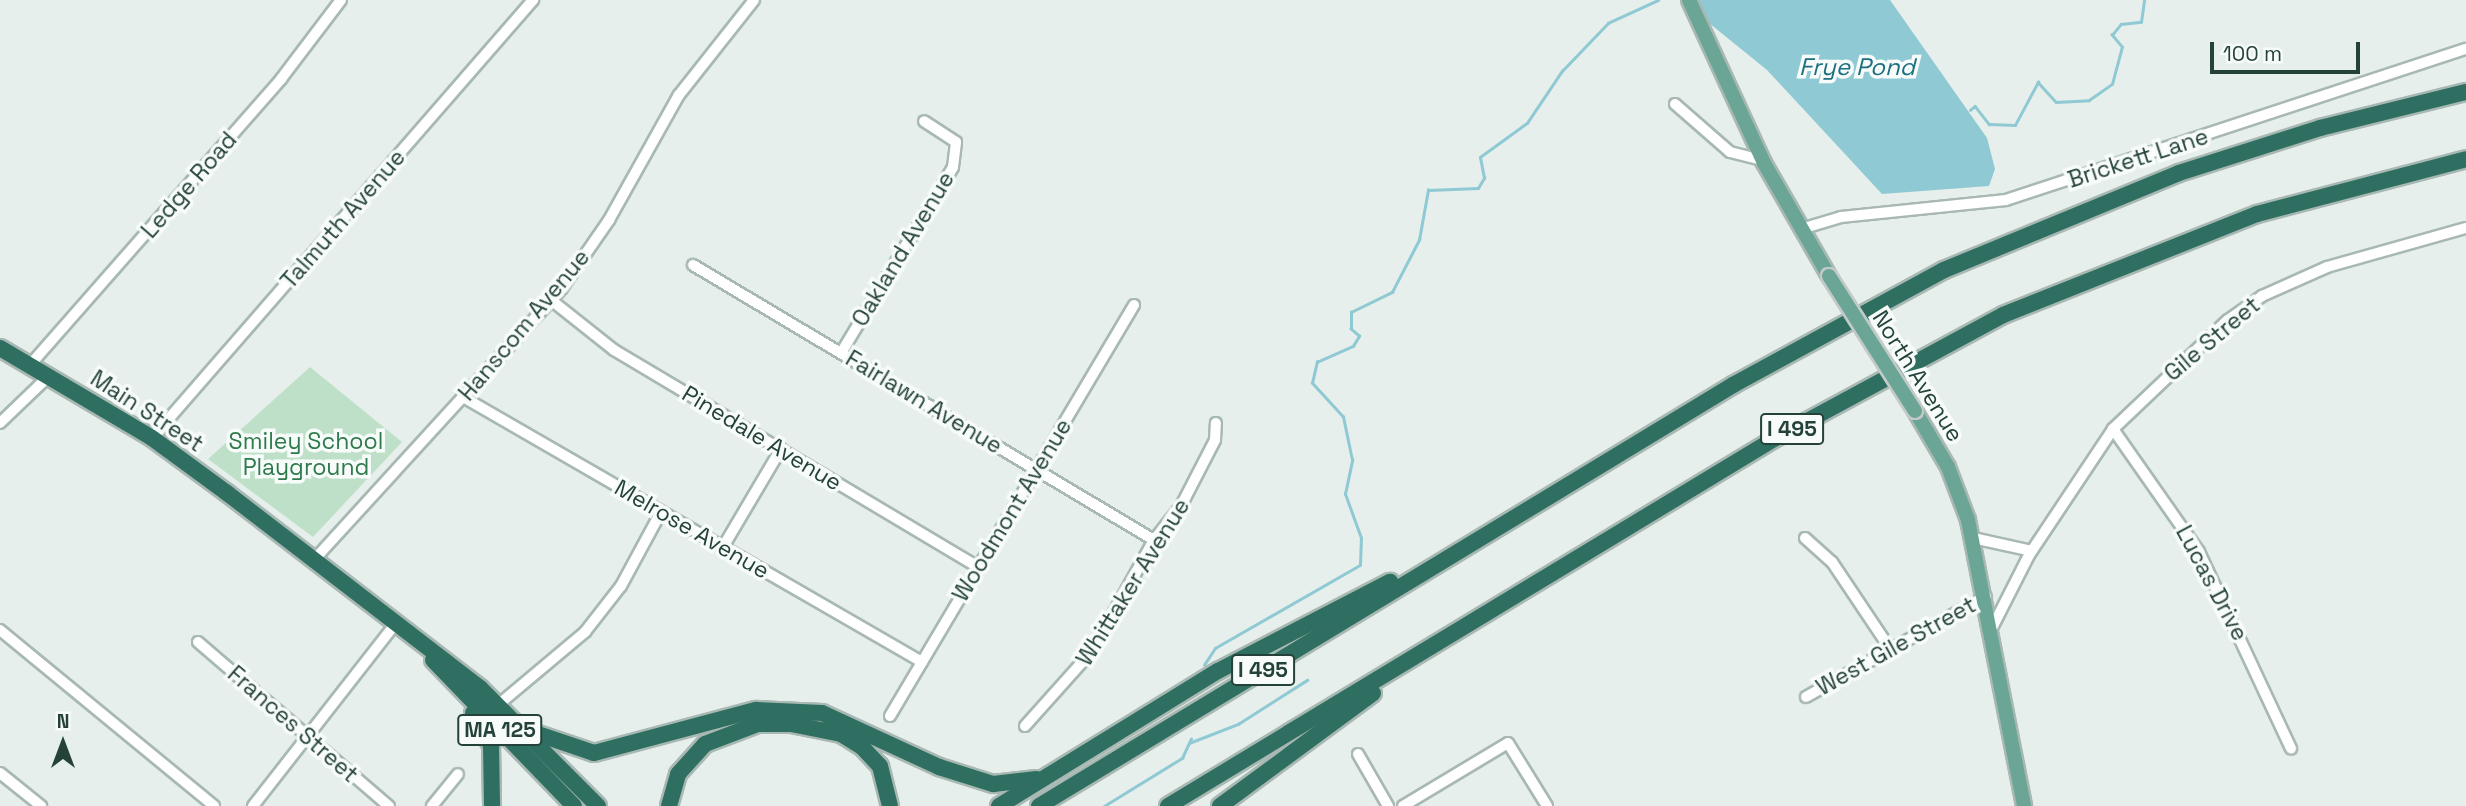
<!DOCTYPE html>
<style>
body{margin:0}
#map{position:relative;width:2466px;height:806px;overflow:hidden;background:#e6efeb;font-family:"Space Grotesk",sans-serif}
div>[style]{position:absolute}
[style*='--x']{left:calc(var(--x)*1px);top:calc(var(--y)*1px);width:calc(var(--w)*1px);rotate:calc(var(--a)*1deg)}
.green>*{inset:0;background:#bfe0c8}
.water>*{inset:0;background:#8ec9d4}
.stream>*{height:2.5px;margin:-1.25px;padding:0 1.25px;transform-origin:1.25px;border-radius:1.25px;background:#8ec9d4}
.roads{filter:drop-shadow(2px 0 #a8b8b2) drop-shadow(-2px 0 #a8b8b2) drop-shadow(0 2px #a8b8b2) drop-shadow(0 -2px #a8b8b2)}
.minor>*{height:10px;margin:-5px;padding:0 5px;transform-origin:5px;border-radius:5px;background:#fff}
.major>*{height:14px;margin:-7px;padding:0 7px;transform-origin:7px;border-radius:7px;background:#6aa596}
.highway>*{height:16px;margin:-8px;padding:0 8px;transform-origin:8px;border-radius:8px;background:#2f6f62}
.bridges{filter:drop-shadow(2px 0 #c2cac8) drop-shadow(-2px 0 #c2cac8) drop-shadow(0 2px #c2cac8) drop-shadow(0 -2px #c2cac8)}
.major-bridge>*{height:14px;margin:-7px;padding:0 7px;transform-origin:7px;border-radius:7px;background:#6aa596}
span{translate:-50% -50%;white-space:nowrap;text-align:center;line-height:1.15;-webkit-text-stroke:7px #f7fbf9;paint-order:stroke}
.shield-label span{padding:2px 5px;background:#f7fbf9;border:2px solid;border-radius:5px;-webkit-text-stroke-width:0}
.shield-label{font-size:21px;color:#24423a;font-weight:700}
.street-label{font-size:23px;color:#24423a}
.park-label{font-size:23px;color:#2d7a4b}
.water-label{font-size:24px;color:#1c6f80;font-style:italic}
.north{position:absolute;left:28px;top:708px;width:70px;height:70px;-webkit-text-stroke:5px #f7fbf9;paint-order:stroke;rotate:0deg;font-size:19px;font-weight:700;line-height:28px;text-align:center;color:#24423a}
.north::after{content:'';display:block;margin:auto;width:24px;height:32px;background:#24423a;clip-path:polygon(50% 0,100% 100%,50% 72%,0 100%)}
.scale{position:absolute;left:2210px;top:42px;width:150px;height:32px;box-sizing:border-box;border:4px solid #24423a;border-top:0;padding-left:9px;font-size:21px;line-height:24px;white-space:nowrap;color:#24423a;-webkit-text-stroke:5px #f7fbf9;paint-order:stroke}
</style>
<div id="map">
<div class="green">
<i style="clip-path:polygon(310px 367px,402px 442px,313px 537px,208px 459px)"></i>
</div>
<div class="water">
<i style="clip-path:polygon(1698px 0,1890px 0,1987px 138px,1995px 169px,1989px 186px,1882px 194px,1767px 70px,1709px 23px)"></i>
</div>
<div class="stream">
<i style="--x:1970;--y:110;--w:6;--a:-39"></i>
<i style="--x:1975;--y:106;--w:23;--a:52"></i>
<i style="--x:1989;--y:124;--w:26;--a:2"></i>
<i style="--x:2015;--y:125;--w:49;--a:-61.9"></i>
<i style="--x:2038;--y:82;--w:27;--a:48"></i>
<i style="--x:2056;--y:102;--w:33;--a:-3"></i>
<i style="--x:2089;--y:100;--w:28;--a:-35"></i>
<i style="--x:2112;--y:84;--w:38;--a:-75"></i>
<i style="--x:2122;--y:47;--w:16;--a:-130"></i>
<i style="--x:2112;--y:35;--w:14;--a:-51"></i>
<i style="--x:2121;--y:24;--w:20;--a:-6"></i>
<i style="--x:2141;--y:22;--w:22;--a:-82"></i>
<i style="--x:1204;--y:665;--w:20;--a:-57"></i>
<i style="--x:1215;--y:648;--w:167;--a:-29.8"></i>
<i style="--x:1360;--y:565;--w:27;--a:-88"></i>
<i style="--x:1361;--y:538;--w:47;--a:-110"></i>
<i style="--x:1345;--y:494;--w:35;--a:-78"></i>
<i style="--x:1352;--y:460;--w:44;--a:-101.8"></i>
<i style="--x:1343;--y:417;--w:46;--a:-132.4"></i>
<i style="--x:1312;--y:383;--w:22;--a:-77"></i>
<i style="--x:1317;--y:362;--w:39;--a:-24"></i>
<i style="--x:1353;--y:346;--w:12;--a:-59"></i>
<i style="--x:1359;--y:336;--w:11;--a:-139"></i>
<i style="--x:1351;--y:329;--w:17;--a:-90"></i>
<i style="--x:1351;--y:312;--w:46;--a:-26"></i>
<i style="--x:1392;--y:292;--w:59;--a:-62.6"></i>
<i style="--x:1419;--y:240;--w:51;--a:-79.8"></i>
<i style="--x:1428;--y:190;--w:50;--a:-2.3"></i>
<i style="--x:1478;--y:188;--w:12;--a:-59"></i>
<i style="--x:1484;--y:178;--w:21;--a:-101"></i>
<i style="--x:1480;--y:157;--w:58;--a:-35.9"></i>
<i style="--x:1527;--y:123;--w:63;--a:-56.1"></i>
<i style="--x:1562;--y:71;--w:66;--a:-46.2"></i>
<i style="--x:1608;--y:23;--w:55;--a:-24.7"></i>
<i style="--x:1189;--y:743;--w:53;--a:-21.2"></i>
<i style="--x:1238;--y:724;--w:82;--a:-32.5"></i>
<i style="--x:1104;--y:806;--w:92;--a:-31.6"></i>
<i style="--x:1182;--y:758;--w:21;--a:-65"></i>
</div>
<div class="roads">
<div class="minor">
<i style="--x:1675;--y:104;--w:73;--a:41.1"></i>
<i style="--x:1730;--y:152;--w:33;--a:14"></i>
<i style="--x:1801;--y:229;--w:42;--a:-16.7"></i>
<i style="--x:1841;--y:217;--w:166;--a:-5.9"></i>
<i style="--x:2006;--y:200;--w:484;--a:-18.2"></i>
<i style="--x:693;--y:265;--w:537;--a:30.82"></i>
<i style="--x:551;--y:300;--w:80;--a:38.4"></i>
<i style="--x:614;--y:350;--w:424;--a:30.8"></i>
<i style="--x:841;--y:353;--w:217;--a:-58.9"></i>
<i style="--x:953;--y:167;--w:25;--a:-83"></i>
<i style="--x:956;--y:142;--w:38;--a:-147"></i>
<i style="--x:30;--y:365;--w:381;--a:-48.7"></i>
<i style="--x:281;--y:79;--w:99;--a:-52.8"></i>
<i style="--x:463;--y:397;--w:530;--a:30"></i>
<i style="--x:0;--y:423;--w:68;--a:-43.8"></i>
<i style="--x:2113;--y:429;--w:150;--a:55"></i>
<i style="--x:2199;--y:552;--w:217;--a:64.9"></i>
<i style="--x:152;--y:438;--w:581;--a:-48.98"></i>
<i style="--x:1805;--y:538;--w:36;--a:42"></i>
<i style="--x:1832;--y:562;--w:102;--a:56.2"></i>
<i style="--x:1973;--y:538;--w:60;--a:12.4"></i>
<i style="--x:723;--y:547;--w:114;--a:-59.4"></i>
<i style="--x:313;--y:561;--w:369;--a:-47.6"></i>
<i style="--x:562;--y:288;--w:83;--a:-55.3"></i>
<i style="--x:609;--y:220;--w:143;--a:-60.8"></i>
<i style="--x:679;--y:95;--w:121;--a:-51.7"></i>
<i style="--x:1993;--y:626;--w:80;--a:-63.1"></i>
<i style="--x:2029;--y:555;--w:151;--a:-56.3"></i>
<i style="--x:2113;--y:429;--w:158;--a:-43.5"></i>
<i style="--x:2228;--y:320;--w:42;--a:-35.2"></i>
<i style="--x:2262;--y:296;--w:71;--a:-24"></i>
<i style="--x:2327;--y:267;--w:144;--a:-15.7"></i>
<i style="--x:0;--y:630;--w:277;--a:39.4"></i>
<i style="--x:198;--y:642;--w:252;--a:40.7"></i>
<i style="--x:1806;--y:697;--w:206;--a:-29.3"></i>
<i style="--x:498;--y:705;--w:114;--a:-40"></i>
<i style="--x:585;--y:632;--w:58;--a:-52"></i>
<i style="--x:621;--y:586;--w:84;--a:-61.6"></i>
<i style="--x:890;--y:716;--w:478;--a:-59.3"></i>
<i style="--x:1025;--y:726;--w:102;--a:-48.2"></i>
<i style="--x:1093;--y:650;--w:126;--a:-61"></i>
<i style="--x:1154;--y:540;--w:43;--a:-51.5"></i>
<i style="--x:1181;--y:506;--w:74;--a:-62.7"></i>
<i style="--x:1215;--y:440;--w:17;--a:-87"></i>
<i style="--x:1358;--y:754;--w:60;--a:60"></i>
<i style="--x:0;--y:773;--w:53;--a:38.8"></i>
<i style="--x:253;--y:806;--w:231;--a:-52"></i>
<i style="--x:432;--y:806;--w:41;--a:-50.9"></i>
<i style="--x:1403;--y:806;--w:122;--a:-31"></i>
<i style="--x:1508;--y:743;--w:74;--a:58.2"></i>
</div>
<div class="major">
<i style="--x:1689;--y:0;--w:179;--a:65.3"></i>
<i style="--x:1764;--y:163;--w:130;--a:60.1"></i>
<i style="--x:1915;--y:411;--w:65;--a:59.5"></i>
<i style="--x:1948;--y:467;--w:57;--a:69.3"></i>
<i style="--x:1968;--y:520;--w:291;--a:78.9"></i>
</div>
<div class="highway">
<i style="--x:0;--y:348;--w:177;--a:30.6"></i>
<i style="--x:152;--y:438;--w:93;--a:36.3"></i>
<i style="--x:227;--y:493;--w:319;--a:37.6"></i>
<i style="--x:480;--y:688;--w:167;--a:45"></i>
<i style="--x:433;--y:660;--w:203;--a:46"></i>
<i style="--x:473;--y:713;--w:38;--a:61"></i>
<i style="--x:491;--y:746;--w:60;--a:89"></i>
<i style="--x:535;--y:733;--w:62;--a:18.7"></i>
<i style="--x:594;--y:753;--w:168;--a:-14.9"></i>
<i style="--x:756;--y:710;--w:66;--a:2.6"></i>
<i style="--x:822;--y:713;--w:129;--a:24.8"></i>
<i style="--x:939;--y:767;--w:57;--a:17.5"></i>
<i style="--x:993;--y:784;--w:44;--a:-6.5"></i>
<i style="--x:669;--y:806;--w:33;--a:-74"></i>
<i style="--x:678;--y:774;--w:40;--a:-48"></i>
<i style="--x:705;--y:744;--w:57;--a:-20.7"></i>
<i style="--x:758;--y:724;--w:33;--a:0"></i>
<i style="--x:791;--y:724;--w:51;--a:11.3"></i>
<i style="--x:841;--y:734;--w:26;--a:32"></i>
<i style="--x:863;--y:748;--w:25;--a:47"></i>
<i style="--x:880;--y:766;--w:41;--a:76"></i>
<i style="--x:999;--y:806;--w:257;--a:-31.7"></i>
<i style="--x:1218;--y:671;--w:194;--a:-27.4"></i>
<i style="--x:1039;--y:806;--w:812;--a:-31.24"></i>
<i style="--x:1733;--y:385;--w:240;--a:-28.6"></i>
<i style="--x:1944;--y:270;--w:254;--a:-22.4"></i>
<i style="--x:2179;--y:173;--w:148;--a:-17.7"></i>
<i style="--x:2320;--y:128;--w:150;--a:-13.9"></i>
<i style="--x:1168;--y:806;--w:708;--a:-31.2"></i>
<i style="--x:1774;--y:439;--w:260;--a:-28.4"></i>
<i style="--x:2003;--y:315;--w:273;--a:-21.7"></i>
<i style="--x:2257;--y:214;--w:216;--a:-14.7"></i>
<i style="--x:1220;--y:806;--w:190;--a:-36.4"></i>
</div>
</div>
<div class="bridges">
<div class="major-bridge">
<i style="--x:1829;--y:276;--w:160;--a:57.5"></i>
</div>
</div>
<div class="shield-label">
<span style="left:1792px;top:429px">I 495</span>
<span style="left:1263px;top:670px">I 495</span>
<span style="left:500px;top:730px">MA 125</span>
</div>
<div class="street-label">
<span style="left:2138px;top:158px;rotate:-18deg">Brickett Lane</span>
<span style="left:189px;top:185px;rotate:-49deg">Ledge Road</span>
<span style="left:343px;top:219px;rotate:-49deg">Talmuth Avenue</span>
<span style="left:903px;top:249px;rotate:-59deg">Oakland Avenue</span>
<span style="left:524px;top:325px;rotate:-50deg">Hanscom Avenue</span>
<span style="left:2212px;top:339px;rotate:-40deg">Gile Street</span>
<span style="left:1918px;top:376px;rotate:58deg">North Avenue</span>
<span style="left:924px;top:402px;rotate:31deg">Fairlawn Avenue</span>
<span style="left:147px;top:411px;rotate:33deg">Main Street</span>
<span style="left:762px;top:438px;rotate:31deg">Pinedale Avenue</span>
<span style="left:1012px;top:510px;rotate:-59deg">Woodmont Avenue</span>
<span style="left:692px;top:529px;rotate:30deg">Melrose Avenue</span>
<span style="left:1133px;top:582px;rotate:-58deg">Whittaker Avenue</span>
<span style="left:2212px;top:583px;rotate:62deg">Lucas Drive</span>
<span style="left:1896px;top:646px;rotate:-29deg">West Gile Street</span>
<span style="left:293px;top:724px;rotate:41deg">Frances Street</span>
</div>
<div class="park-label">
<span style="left:306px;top:454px">Smiley School<br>Playground</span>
</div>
<div class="water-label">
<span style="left:1857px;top:67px">Frye Pond</span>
</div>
<div class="north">N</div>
<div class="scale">100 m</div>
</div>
